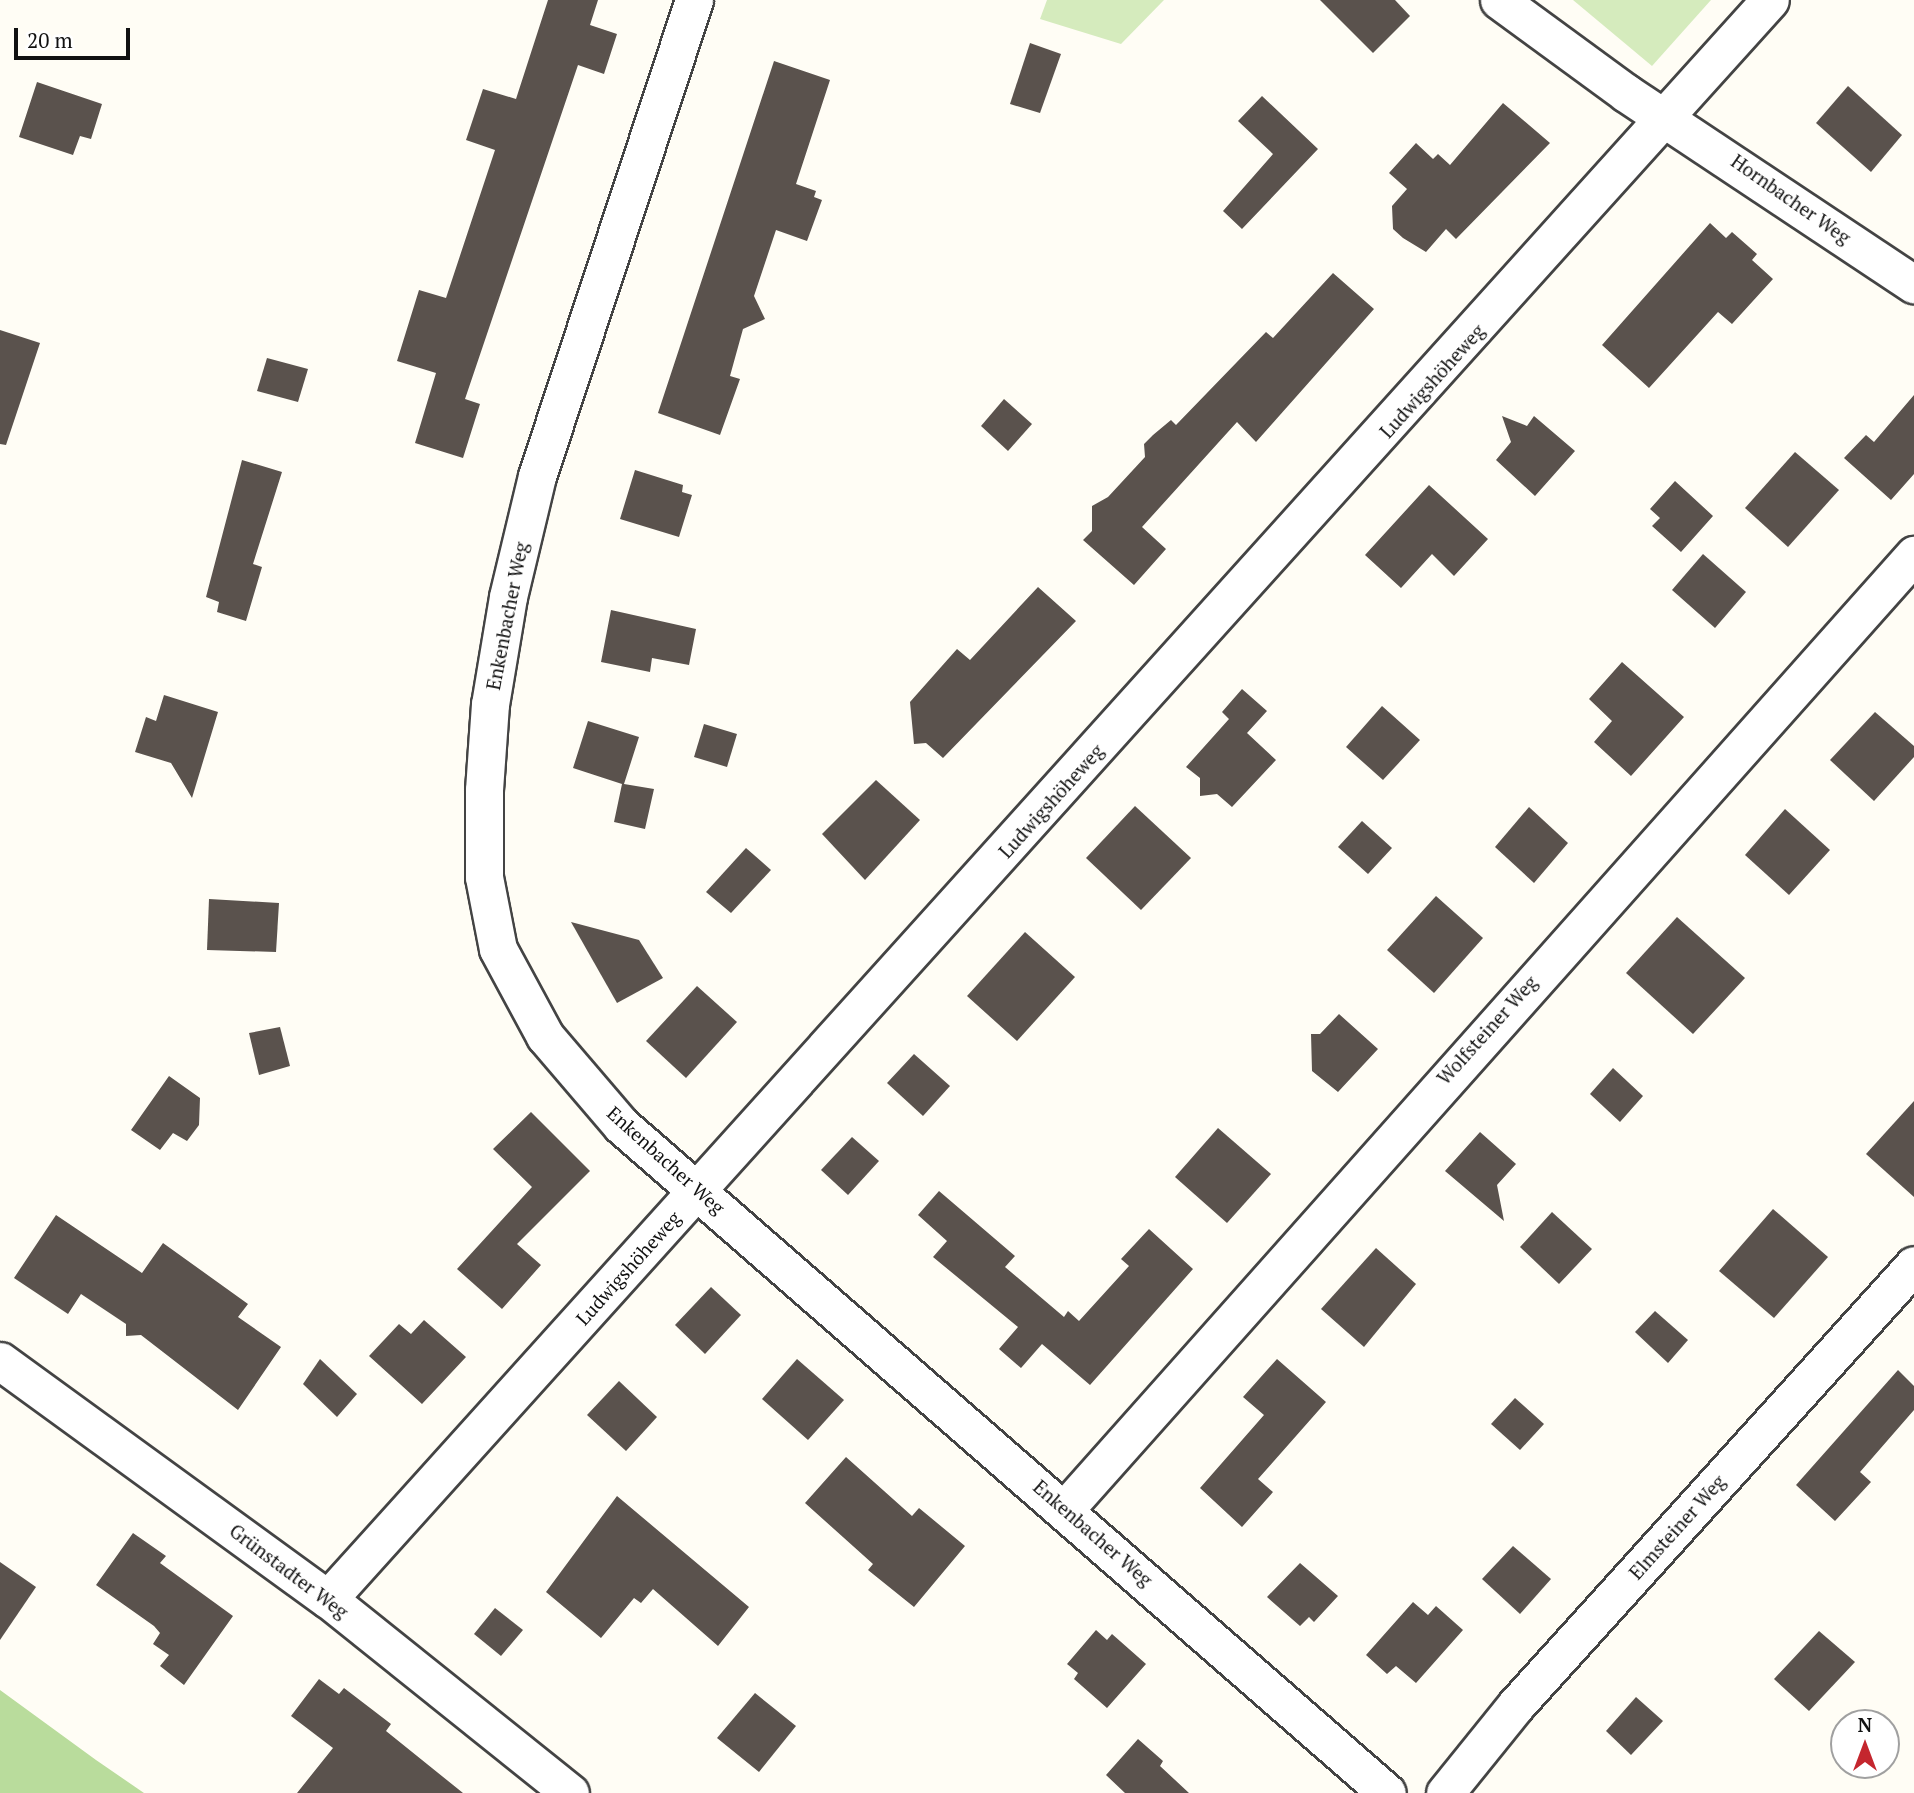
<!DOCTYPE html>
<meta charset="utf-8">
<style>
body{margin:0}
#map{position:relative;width:1914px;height:1793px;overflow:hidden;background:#fffdf5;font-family:"PT Serif",serif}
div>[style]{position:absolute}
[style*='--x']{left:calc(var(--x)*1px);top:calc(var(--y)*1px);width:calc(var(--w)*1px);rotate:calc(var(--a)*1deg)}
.green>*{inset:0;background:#d5ebbd}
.forest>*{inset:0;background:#b9dc9c}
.building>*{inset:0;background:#5a524d}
.roads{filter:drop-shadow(2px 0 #444) drop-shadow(-2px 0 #444) drop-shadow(0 2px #444) drop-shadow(0 -2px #444)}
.minor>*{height:37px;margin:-18.5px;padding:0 18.5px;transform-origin:18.5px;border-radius:18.5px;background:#fff}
span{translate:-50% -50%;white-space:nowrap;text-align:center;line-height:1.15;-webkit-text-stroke:7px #fff;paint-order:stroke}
.street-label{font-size:19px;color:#111}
.north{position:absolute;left:1830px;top:1709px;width:70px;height:70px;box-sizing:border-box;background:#fff;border:2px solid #a0a0a0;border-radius:50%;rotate:0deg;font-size:19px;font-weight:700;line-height:28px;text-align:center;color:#111}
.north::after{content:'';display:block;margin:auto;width:24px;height:32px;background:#c4262e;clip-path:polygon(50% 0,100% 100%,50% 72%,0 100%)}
.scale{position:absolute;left:14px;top:28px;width:116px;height:32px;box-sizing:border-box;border:4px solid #111;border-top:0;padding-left:9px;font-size:21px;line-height:24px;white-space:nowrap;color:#111;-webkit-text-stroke:5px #fff;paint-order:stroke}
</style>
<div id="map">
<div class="green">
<i style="clip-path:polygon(1047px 0,1164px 0,1121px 44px,1040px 19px)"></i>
<i style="clip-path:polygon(1573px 0,1711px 0,1652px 66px)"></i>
</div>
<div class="forest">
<i style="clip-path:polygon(0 1690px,96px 1760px,144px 1793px,0 1793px)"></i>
</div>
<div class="building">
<i style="clip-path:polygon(548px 0,598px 0,590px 25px,617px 34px,604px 74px,578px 65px,465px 399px,480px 404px,463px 458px,415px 443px,436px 373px,397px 361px,419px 290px,446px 298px,495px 150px,466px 140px,483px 89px,516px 99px)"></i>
<i style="clip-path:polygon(1320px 0,1395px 0,1410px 16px,1373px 53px)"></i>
<i style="clip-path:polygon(1030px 43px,1061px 54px,1040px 113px,1010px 104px)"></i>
<i style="clip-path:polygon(774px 61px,830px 80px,796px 184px,816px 191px,814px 197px,822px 200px,807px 241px,776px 230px,754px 296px,765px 319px,743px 329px,730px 376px,740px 379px,720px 435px,658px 413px)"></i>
<i style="clip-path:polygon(37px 82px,102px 104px,91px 139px,80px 136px,73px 155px,19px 137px)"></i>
<i style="clip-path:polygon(1848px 86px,1902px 135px,1871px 172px,1816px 123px)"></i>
<i style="clip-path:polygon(1262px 96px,1318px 149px,1242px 229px,1223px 211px,1273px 154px,1238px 121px)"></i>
<i style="clip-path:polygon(1503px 103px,1550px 143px,1456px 239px,1446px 229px,1426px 252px,1403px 238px,1393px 229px,1392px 206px,1407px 189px,1389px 173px,1416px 143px,1433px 159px,1438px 154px,1450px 165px)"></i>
<i style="clip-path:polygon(1710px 223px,1726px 238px,1732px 232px,1757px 254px,1752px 260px,1773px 279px,1732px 324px,1718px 312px,1649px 388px,1602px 345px)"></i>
<i style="clip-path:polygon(1333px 273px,1374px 309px,1256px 442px,1237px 422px,1142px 527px,1166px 549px,1134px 585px,1083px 540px,1092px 531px,1092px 506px,1108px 497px,1145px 457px,1144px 444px,1153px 435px,1171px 420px,1176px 425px,1266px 332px,1273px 338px)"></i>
<i style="clip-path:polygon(0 330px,40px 343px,6px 445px,0 444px)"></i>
<i style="clip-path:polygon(267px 358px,308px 369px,298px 402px,257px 391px)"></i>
<i style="clip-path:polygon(1914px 395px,1914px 474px,1891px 500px,1844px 458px,1866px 435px,1874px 442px)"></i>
<i style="clip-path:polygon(1004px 399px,1032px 424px,1008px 451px,981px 426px)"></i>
<i style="clip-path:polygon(1502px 416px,1527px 426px,1534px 416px,1575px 451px,1535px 496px,1496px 460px,1511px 442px)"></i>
<i style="clip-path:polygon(1795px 452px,1839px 490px,1788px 547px,1745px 508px)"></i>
<i style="clip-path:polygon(242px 460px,282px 472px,253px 564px,262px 567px,246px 621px,217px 612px,219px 602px,206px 597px)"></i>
<i style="clip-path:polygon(635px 470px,683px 485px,682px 492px,692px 495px,679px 537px,620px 519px)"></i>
<i style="clip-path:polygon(1675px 481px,1713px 516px,1681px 552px,1652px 526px,1660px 518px,1650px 509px)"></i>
<i style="clip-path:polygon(1429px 485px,1488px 539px,1454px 576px,1432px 554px,1401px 588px,1365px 555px)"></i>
<i style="clip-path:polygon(1703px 554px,1746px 592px,1715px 628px,1672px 590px)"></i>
<i style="clip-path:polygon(1038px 587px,1076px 621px,943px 758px,926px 743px,914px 744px,910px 702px,957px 649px,970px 660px)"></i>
<i style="clip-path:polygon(611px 610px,696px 629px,689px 665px,652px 658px,650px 672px,601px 662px)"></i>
<i style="clip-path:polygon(1622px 662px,1684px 717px,1631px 776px,1594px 742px,1612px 721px,1589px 699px)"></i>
<i style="clip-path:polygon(1242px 689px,1267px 711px,1247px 733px,1276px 760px,1232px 807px,1217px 794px,1200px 796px,1200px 778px,1186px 767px,1229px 719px,1222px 712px)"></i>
<i style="clip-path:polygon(164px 695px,218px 712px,192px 798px,171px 763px,135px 752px,146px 717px,156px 721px)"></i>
<i style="clip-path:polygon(1382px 706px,1420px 740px,1383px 780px,1346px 747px)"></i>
<i style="clip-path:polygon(1875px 712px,1914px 746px,1914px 757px,1874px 801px,1830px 760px)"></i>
<i style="clip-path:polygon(588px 721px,639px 737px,624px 784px,654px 789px,645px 829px,614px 822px,622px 784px,573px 768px)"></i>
<i style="clip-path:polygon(704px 724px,737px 734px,727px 767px,694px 757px)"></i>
<i style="clip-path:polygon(876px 780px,920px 820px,865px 880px,822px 834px)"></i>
<i style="clip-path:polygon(1135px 806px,1191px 858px,1141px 910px,1086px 858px)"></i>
<i style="clip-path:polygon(1529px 807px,1568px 843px,1534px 883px,1495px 847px)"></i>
<i style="clip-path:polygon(1785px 809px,1830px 850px,1789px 895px,1745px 855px)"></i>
<i style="clip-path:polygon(1362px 821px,1392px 848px,1368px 874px,1338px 847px)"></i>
<i style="clip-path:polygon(746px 848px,771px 870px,731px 913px,706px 892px)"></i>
<i style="clip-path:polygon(1436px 896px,1483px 938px,1434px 993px,1387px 950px)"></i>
<i style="clip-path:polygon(209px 899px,279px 903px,276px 952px,207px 950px)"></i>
<i style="clip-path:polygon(1677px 917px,1745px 978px,1693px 1034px,1626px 973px)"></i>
<i style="clip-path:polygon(571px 922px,639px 940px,663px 978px,617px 1003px)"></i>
<i style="clip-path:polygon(1025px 932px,1075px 977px,1017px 1041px,967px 996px)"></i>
<i style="clip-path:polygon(697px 986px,737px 1022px,686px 1078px,646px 1041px)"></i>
<i style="clip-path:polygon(1339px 1014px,1378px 1049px,1338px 1092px,1312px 1071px,1311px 1034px,1320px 1034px)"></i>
<i style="clip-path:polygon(280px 1027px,290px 1066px,259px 1075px,249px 1033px)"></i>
<i style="clip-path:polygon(914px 1054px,950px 1086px,923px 1116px,887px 1083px)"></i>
<i style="clip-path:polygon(1613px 1068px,1643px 1096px,1620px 1122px,1590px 1094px)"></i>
<i style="clip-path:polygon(169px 1076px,200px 1098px,199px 1125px,187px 1141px,173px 1133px,160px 1150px,131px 1130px)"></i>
<i style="clip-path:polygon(1914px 1101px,1914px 1197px,1866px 1154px)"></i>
<i style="clip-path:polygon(531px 1112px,590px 1171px,517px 1244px,541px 1265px,502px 1309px,457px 1269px,532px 1187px,493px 1149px)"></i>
<i style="clip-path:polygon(1218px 1128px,1271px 1174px,1227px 1223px,1175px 1177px)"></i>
<i style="clip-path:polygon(1480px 1132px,1516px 1164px,1497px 1185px,1504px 1221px,1445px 1171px)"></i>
<i style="clip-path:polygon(852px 1137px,879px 1161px,848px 1195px,821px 1170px)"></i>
<i style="clip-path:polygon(939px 1191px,1015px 1256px,1005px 1267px,1064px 1317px,1068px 1311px,1079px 1321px,1129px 1266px,1121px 1259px,1149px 1229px,1193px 1269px,1090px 1385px,1042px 1344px,1021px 1368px,999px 1349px,1018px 1327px,933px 1257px,947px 1241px,918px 1215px)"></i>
<i style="clip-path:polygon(1773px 1209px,1828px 1257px,1774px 1318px,1719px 1271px)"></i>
<i style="clip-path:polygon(1552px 1212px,1592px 1249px,1559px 1284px,1520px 1247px)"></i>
<i style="clip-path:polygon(56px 1215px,142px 1273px,163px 1243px,248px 1304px,238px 1317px,281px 1347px,238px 1410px,141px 1335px,126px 1336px,126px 1324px,81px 1294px,68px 1314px,14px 1278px)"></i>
<i style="clip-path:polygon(1376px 1248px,1416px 1284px,1364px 1347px,1321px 1309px)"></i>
<i style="clip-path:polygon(711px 1287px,741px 1315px,705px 1354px,675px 1325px)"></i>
<i style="clip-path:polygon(1655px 1311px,1688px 1340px,1668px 1363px,1635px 1332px)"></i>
<i style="clip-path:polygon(424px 1320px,466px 1357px,422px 1404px,369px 1356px,399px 1324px,411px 1334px)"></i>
<i style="clip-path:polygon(320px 1359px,357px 1394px,337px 1417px,303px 1384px)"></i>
<i style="clip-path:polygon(797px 1359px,844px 1400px,808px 1440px,762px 1399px)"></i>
<i style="clip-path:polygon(1277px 1359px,1326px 1402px,1258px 1479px,1273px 1492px,1242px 1527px,1200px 1488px,1264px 1415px,1243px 1397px)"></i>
<i style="clip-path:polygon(1898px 1370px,1914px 1386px,1914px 1410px,1860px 1472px,1871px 1482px,1835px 1521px,1796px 1485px)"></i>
<i style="clip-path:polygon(619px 1381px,657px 1417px,626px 1451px,587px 1415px)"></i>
<i style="clip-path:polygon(1515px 1398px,1544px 1424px,1520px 1450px,1491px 1424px)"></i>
<i style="clip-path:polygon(846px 1457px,912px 1516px,919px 1508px,965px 1546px,914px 1607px,868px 1570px,873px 1564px,805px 1503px)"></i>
<i style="clip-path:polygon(617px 1496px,749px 1607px,718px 1646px,653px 1589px,641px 1603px,634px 1598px,601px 1638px,546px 1592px)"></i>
<i style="clip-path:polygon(133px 1533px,166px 1556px,160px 1563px,233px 1616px,184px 1685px,160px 1666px,169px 1655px,153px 1644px,160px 1633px,154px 1626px,96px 1585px)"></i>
<i style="clip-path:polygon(1513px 1546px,1551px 1579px,1520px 1614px,1482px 1579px)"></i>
<i style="clip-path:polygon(0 1562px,36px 1587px,0 1640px)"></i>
<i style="clip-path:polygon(1300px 1563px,1338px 1596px,1314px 1622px,1309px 1617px,1300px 1626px,1267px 1597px)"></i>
<i style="clip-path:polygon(1413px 1602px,1428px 1615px,1436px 1606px,1463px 1630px,1416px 1683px,1396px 1666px,1387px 1674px,1366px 1655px)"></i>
<i style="clip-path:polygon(495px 1608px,523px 1630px,501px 1656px,474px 1634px)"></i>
<i style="clip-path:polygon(1096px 1630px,1107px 1640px,1112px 1634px,1146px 1664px,1107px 1708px,1074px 1679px,1078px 1673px,1067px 1664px)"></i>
<i style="clip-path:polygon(1819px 1631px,1855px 1662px,1809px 1711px,1774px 1679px)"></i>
<i style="clip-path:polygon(319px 1679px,339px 1694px,344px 1688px,391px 1724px,386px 1731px,463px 1793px,297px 1793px,333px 1748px,291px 1716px)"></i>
<i style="clip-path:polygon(755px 1693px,796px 1726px,759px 1772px,717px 1738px)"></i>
<i style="clip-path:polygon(1636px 1697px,1663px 1721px,1631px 1755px,1606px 1731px)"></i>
<i style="clip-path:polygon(1138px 1739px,1163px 1761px,1160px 1766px,1189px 1793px,1125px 1793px,1106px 1775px)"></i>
</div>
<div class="roads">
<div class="minor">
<i style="--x:694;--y:0;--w:501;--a:108.25"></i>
<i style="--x:537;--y:476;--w:124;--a:103.5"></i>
<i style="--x:508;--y:597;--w:109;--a:99.5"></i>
<i style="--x:490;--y:704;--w:86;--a:94"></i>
<i style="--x:484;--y:790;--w:87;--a:90"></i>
<i style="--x:484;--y:877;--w:73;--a:79"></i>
<i style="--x:498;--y:949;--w:99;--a:61.6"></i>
<i style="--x:545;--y:1036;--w:117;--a:49.5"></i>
<i style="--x:621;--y:1125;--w:1016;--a:41.09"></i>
<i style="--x:1499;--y:0;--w:157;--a:36.2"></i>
<i style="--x:1626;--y:93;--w:346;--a:33.6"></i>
<i style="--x:0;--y:1361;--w:405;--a:36"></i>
<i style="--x:328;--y:1599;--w:310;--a:38.7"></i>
<i style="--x:1066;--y:1508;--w:1276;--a:-48.34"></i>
<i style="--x:328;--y:1599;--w:2153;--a:-47.96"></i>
<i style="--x:1445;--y:1793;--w:113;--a:-51.1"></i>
<i style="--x:1516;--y:1705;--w:593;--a:-47.87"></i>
</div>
</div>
<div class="street-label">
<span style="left:1791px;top:199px;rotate:35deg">Hornbacher Weg</span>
<span style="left:1432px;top:381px;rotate:-48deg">Ludwigshöheweg</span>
<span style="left:507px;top:616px;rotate:-79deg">Enkenbacher Weg</span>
<span style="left:1051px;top:801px;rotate:-48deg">Ludwigshöheweg</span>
<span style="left:1487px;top:1030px;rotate:-48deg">Wolfsteiner Weg</span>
<span style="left:666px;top:1160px;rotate:42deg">Enkenbacher Weg</span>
<span style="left:628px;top:1268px;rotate:-48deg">Ludwigshöheweg</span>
<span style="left:1677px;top:1527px;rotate:-48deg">Elmsteiner Weg</span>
<span style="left:1093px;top:1533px;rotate:41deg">Enkenbacher Weg</span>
<span style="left:289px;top:1571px;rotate:37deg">Grünstadter Weg</span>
</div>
<div class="north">N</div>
<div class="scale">20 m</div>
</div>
